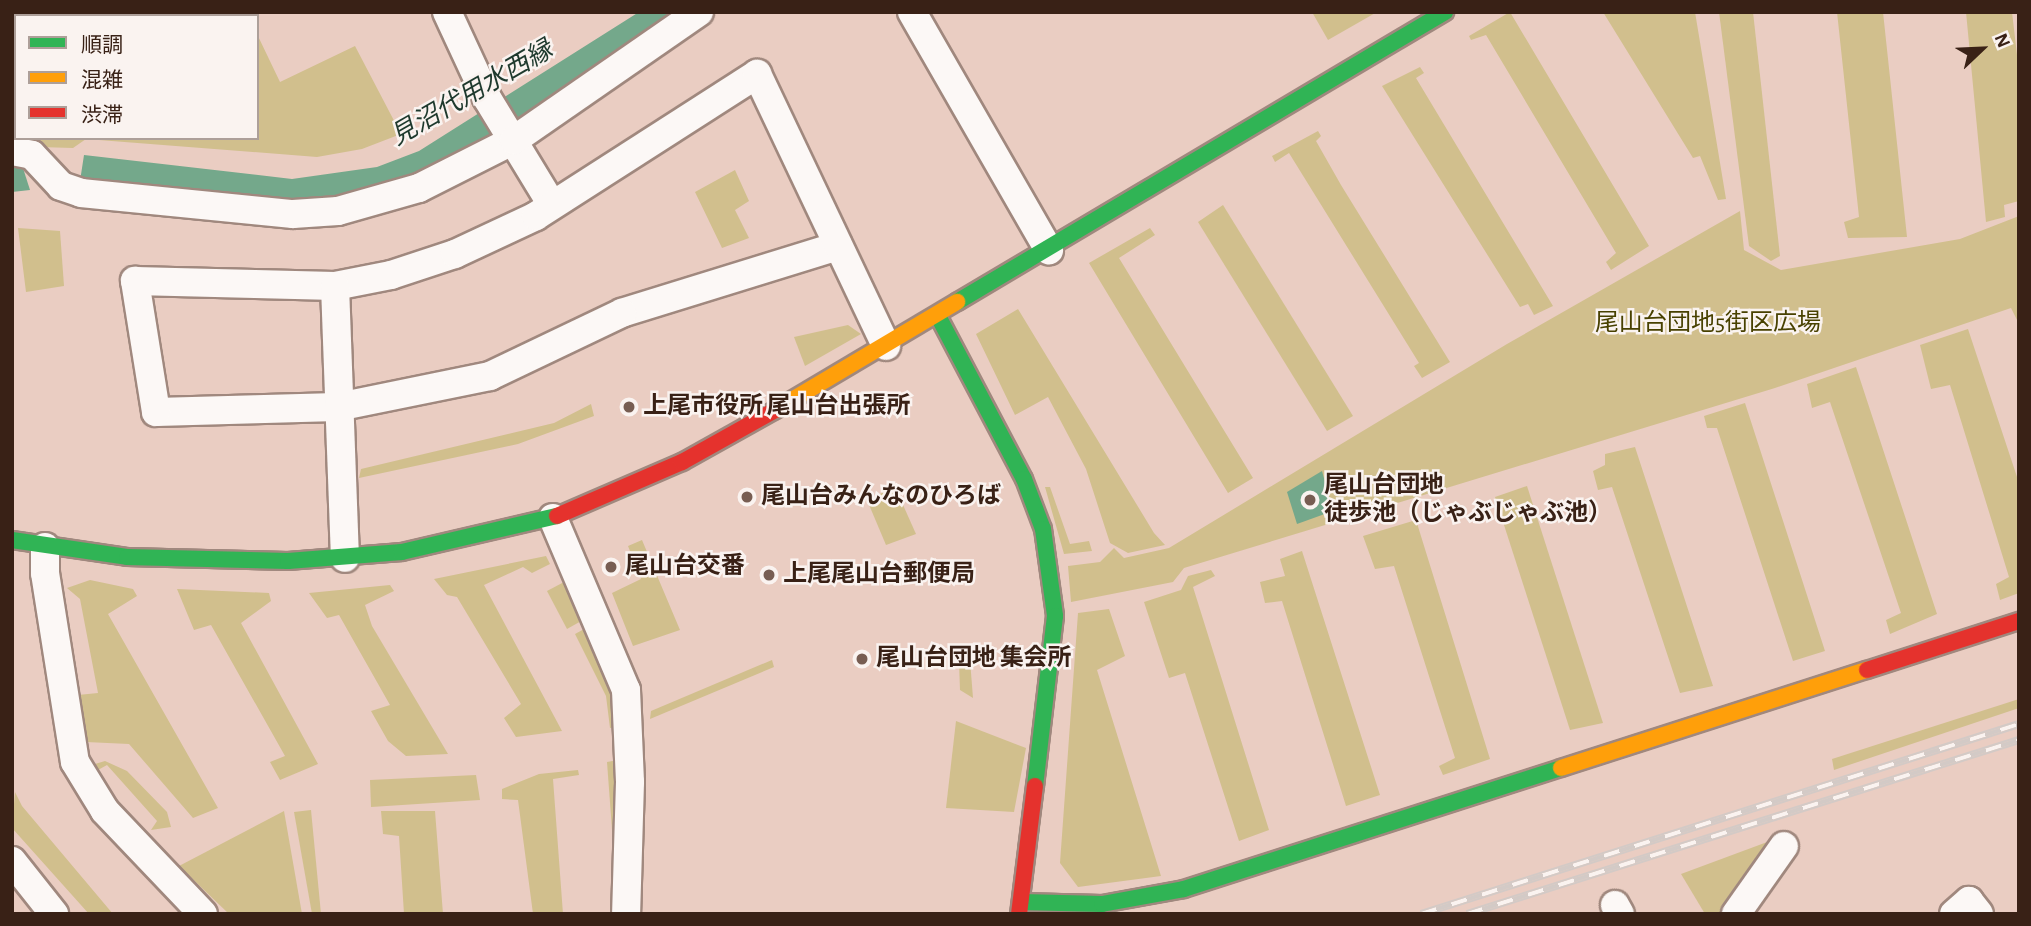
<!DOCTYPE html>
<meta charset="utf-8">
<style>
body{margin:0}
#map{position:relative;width:2031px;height:926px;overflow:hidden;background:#eacdc2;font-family:"Alegreya Sans","Noto Sans JP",sans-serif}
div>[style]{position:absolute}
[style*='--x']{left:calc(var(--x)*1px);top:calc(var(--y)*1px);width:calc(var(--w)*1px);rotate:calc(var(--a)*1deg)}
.green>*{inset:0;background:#d1bf8d}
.water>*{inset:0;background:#74a88b}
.roads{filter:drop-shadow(2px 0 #a0887e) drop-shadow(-2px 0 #a0887e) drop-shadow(0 2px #a0887e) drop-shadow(0 -2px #a0887e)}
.street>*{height:28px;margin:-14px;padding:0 14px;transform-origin:14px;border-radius:14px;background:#fcf8f6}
.fast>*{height:16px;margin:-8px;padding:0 8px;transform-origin:8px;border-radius:8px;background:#30b455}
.slow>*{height:16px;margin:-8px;padding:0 8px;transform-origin:8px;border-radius:8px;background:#ff9f0a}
.jam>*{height:16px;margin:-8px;padding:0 8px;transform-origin:8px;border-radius:8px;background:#e5322d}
.rail>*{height:8px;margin-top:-4px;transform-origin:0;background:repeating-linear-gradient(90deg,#faf3f0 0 16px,#d3cac6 0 32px);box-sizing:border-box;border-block:2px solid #d3cac6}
.dots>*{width:19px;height:19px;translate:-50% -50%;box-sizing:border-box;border:4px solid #faf3f0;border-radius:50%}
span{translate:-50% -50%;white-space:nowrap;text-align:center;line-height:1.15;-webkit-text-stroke:5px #faf3f0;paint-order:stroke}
.park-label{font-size:24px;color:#484100}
.poi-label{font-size:24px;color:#392116;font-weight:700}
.left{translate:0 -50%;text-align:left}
.water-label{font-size:26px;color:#1e392d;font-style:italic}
.frame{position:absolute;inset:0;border:14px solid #392116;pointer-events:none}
.legend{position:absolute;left:14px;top:14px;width:245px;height:126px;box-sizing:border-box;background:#faf3f0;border:2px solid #ad9f99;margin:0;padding:9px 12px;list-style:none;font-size:21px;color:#392116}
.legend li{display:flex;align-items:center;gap:14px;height:35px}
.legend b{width:35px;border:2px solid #ad9f99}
.north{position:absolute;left:1947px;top:14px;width:70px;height:70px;-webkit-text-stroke:5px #faf3f0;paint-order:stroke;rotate:67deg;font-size:19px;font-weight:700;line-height:28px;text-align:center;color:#392116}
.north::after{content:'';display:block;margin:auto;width:24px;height:32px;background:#392116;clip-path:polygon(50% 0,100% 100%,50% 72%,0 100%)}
</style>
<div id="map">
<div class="green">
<i style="clip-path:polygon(168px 12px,247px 12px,249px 16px,161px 16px)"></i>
<i style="clip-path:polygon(1312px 12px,1377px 12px,1328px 40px)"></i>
<i style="clip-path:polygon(1510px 12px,1649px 246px,1611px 270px,1606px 262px,1616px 253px,1486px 35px,1471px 40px,1469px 36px)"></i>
<i style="clip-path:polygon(1603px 12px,1695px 12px,1726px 199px,1718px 200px,1700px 156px,1693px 158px)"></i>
<i style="clip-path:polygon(1719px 12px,1753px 12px,1780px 256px,1771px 261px,1749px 246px)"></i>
<i style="clip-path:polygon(1837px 12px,1883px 12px,1907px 237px,1848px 238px,1844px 222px,1859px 217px)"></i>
<i style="clip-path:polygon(1966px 12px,2012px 12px,2019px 72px,2019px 201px,2004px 205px,2005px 217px,1986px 222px)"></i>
<i style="clip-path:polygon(257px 34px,280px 82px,355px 46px,401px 134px,362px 149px,317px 157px,86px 139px,73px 148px,39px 147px,28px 138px,257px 138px)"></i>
<i style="clip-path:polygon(1420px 67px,1424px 73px,1416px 78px,1553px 306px,1534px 315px,1528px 304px,1520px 307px,1382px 86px)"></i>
<i style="clip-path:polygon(1318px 131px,1321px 136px,1316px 141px,1341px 185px,1450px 362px,1422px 378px,1414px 366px,1419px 363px,1289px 153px,1275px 162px,1272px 156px)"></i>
<i style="clip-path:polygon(735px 170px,749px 201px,735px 210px,749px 238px,722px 248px,695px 192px)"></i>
<i style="clip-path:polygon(1223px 205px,1353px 416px,1327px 431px,1198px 222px)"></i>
<i style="clip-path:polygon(1740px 211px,1744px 250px,1781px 270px,1960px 239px,2019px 216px,2019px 324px,2011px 308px,1775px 388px,1184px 568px,1173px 582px,1071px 602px,1068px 566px,1100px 562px,1114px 548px,1124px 558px,1169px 548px,1507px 344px)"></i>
<i style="clip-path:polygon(18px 228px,60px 231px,64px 286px,26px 292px)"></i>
<i style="clip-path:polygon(1150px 228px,1155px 235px,1119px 258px,1253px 478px,1228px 493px,1089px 263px)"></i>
<i style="clip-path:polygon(1018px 309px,1154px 533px,1165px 545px,1128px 553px,1110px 543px,1086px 469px,1048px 397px,1015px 415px,976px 334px)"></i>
<i style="clip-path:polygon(848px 325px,861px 334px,805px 366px,794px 337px)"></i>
<i style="clip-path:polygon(1968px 329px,2019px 483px,2019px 593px,2000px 600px,1996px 584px,2009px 577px,1950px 385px,1931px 389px,1920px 345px)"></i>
<i style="clip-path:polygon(1856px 367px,1937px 614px,1890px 634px,1886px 620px,1901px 613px,1830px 402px,1812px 408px,1807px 384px)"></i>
<i style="clip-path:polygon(1745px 403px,1825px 651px,1793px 661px,1717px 428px,1707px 428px,1704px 416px)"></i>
<i style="clip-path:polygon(591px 404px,594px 416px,518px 444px,359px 478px,361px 469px,554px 423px)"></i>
<i style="clip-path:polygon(1635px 447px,1713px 686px,1680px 693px,1612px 487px,1598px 490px,1593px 471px,1605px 465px,1605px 454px)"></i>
<i style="clip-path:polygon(1527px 486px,1603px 723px,1570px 730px,1495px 497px)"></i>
<i style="clip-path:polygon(895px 487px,916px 534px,886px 545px,867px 500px)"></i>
<i style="clip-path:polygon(1045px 487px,1050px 487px,1070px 544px,1089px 541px,1092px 551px,1064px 554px)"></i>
<i style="clip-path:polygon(1416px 520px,1490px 759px,1443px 775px,1439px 766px,1455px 758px,1394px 566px,1375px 569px,1363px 536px)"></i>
<i style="clip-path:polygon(642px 540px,680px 630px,633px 646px,612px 593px,641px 579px,628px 546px)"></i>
<i style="clip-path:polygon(1302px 551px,1380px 795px,1346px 806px,1282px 601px,1265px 603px,1260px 582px,1285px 576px,1280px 559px)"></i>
<i style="clip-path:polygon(546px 556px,550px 564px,532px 573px,523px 567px,484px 585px,562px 731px,516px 737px,504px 718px,521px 704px,457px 597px,447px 595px,434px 579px)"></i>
<i style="clip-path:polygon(1211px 570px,1215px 576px,1193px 587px,1269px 830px,1239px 841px,1185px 673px,1169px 678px,1144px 602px,1181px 590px,1188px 576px)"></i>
<i style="clip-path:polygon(90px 580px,133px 589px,137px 596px,108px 614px,218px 808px,193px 818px,129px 744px,86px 742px,78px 695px,98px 693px,80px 599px,67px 588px)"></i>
<i style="clip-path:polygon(564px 582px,583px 620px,567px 629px,547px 591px)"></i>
<i style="clip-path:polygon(390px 585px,394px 591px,365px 605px,372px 626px,448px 754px,406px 756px,388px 741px,371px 711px,390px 705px,339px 615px,327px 618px,309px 593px)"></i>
<i style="clip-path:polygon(177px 589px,269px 593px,271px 601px,241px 623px,318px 764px,280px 780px,270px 762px,285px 756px,211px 625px,194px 630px)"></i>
<i style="clip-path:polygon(1109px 609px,1125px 656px,1097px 670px,1161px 876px,1078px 887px,1060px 863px,1078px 613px)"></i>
<i style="clip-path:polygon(586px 628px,616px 696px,618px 727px,610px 728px,606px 696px,575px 634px)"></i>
<i style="clip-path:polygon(772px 660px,774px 667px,650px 719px,651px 711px)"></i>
<i style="clip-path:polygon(970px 660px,973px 698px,960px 690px,959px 662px)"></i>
<i style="clip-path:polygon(2019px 699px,2019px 708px,1834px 770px,1832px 759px)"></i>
<i style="clip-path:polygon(956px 721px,1026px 748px,1014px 812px,946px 808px)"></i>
<i style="clip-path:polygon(618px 760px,617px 897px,607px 762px)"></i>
<i style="clip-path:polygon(105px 761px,127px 771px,167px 812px,171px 827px,151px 830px,157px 821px,107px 765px,98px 770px,95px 764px)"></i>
<i style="clip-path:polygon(578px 770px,579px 775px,553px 779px,563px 914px,533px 914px,518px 800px,502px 799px,502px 789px,539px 774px)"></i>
<i style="clip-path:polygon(476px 775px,480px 800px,371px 807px,370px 780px)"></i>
<i style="clip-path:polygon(15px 792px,22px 806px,113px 914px,89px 914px,12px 828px)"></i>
<i style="clip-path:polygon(311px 810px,321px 914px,312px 914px,294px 812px)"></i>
<i style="clip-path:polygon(284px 811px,302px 914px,229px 914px,179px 866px)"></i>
<i style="clip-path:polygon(381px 811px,435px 811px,443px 914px,404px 914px,399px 836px,383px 834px)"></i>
<i style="clip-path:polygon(1781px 837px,1725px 914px,1705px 914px,1681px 874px)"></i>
</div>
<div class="water">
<i style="clip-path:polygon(639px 12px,681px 12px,517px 126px,416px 180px,298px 207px,80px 181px,84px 155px,292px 179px,377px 167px,419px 151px)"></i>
<i style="clip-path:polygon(22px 165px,30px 190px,12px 192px,12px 166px)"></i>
<i style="clip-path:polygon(1322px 471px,1333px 511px,1297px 524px,1287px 492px)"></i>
</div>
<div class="roads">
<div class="street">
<i style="--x:447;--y:12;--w:95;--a:65.1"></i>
<i style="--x:487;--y:98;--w:125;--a:58.7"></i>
<i style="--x:912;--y:12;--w:275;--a:60.1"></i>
<i style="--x:12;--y:151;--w:20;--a:11"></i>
<i style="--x:32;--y:155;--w:42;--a:46.9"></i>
<i style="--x:61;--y:186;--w:21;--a:19"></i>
<i style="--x:81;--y:193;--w:213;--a:5.7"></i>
<i style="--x:293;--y:214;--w:45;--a:-3.8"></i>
<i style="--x:338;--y:211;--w:84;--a:-15.9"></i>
<i style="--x:419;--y:188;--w:106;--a:-26.8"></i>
<i style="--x:514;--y:140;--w:225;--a:-34.7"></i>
<i style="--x:838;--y:246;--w:226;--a:162.8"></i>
<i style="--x:622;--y:313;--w:146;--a:154.5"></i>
<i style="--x:490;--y:376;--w:156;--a:168.5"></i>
<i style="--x:337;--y:407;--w:181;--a:178.4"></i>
<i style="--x:156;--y:412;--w:133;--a:-99.1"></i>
<i style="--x:135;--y:281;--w:200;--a:1.4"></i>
<i style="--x:335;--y:286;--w:57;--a:-11.1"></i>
<i style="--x:391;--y:275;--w:67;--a:-18.2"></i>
<i style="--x:455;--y:254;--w:89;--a:-25.1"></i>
<i style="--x:536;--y:216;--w:263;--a:-32.7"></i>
<i style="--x:757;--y:74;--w:301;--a:64.6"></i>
<i style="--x:335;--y:286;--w:272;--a:87.9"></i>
<i style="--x:553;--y:518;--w:187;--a:67"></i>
<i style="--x:626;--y:690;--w:92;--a:87.5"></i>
<i style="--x:630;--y:782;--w:132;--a:91.7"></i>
<i style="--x:45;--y:547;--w:26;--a:90"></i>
<i style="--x:45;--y:573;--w:191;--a:81"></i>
<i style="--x:75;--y:762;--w:57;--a:58.5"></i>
<i style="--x:105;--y:811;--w:142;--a:46.4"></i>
<i style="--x:12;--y:861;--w:68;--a:51.6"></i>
<i style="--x:1615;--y:905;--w:10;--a:61"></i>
<i style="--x:1736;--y:914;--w:83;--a:-54.8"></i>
<i style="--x:1954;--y:914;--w:20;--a:-41"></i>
<i style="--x:1969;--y:901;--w:16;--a:52"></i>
</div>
<div class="fast">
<i style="--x:957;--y:302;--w:568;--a:-30.72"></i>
<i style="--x:938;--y:316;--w:184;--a:62.2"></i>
<i style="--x:1024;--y:479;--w:53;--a:69.2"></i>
<i style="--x:1043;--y:529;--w:88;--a:82.1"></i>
<i style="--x:1055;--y:616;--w:171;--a:96.7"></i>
<i style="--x:12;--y:540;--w:116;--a:8.4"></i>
<i style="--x:127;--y:557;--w:161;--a:1.4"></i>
<i style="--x:288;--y:561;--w:114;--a:-4.5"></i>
<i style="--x:402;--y:552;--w:159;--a:-13.1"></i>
<i style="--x:1021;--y:902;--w:81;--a:1.4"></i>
<i style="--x:1102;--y:904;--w:83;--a:-10.4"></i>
<i style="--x:1184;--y:889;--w:396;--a:-17.8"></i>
</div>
<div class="slow">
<i style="--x:775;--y:410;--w:212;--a:-30.7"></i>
<i style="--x:1561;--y:768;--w:321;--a:-17.8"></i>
</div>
<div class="jam">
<i style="--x:557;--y:516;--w:136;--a:-23.4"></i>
<i style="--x:682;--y:462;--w:107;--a:-29.2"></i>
<i style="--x:1867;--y:670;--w:160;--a:-17.9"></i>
<i style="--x:1019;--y:914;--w:129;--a:-82.9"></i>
</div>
</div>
<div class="rail">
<i style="--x:1421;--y:914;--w:627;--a:-17.63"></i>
<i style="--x:1467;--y:914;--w:579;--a:-17.5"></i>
</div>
<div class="dots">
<i style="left:629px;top:407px;background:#775d52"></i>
<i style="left:747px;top:497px;background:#775d52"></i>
<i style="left:1310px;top:500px;background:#775d52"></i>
<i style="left:611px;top:567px;background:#775d52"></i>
<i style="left:769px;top:575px;background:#775d52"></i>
<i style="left:862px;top:659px;background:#775d52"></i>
</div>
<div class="park-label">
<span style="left:1708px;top:324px">尾山台団地5街区広場</span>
</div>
<div class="poi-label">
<span class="left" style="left:643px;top:407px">上尾市役所 尾山台出張所</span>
<span class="left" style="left:1324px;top:500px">尾山台団地<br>徒歩池（じゃぶじゃぶ池）</span>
<span class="left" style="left:761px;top:497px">尾山台みんなのひろば</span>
<span class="left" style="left:625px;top:567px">尾山台交番</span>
<span class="left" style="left:783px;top:575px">上尾尾山台郵便局</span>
<span class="left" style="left:876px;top:659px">尾山台団地 集会所</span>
</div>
<div class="water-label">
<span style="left:472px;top:94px;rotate:-30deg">見沼代用水西縁</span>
</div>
<div class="frame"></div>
<ul class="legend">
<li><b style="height:9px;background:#30b455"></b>順調</li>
<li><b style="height:9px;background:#ff9f0a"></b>混雑</li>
<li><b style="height:9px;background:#e5322d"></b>渋滞</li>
</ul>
<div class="north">N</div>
</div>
